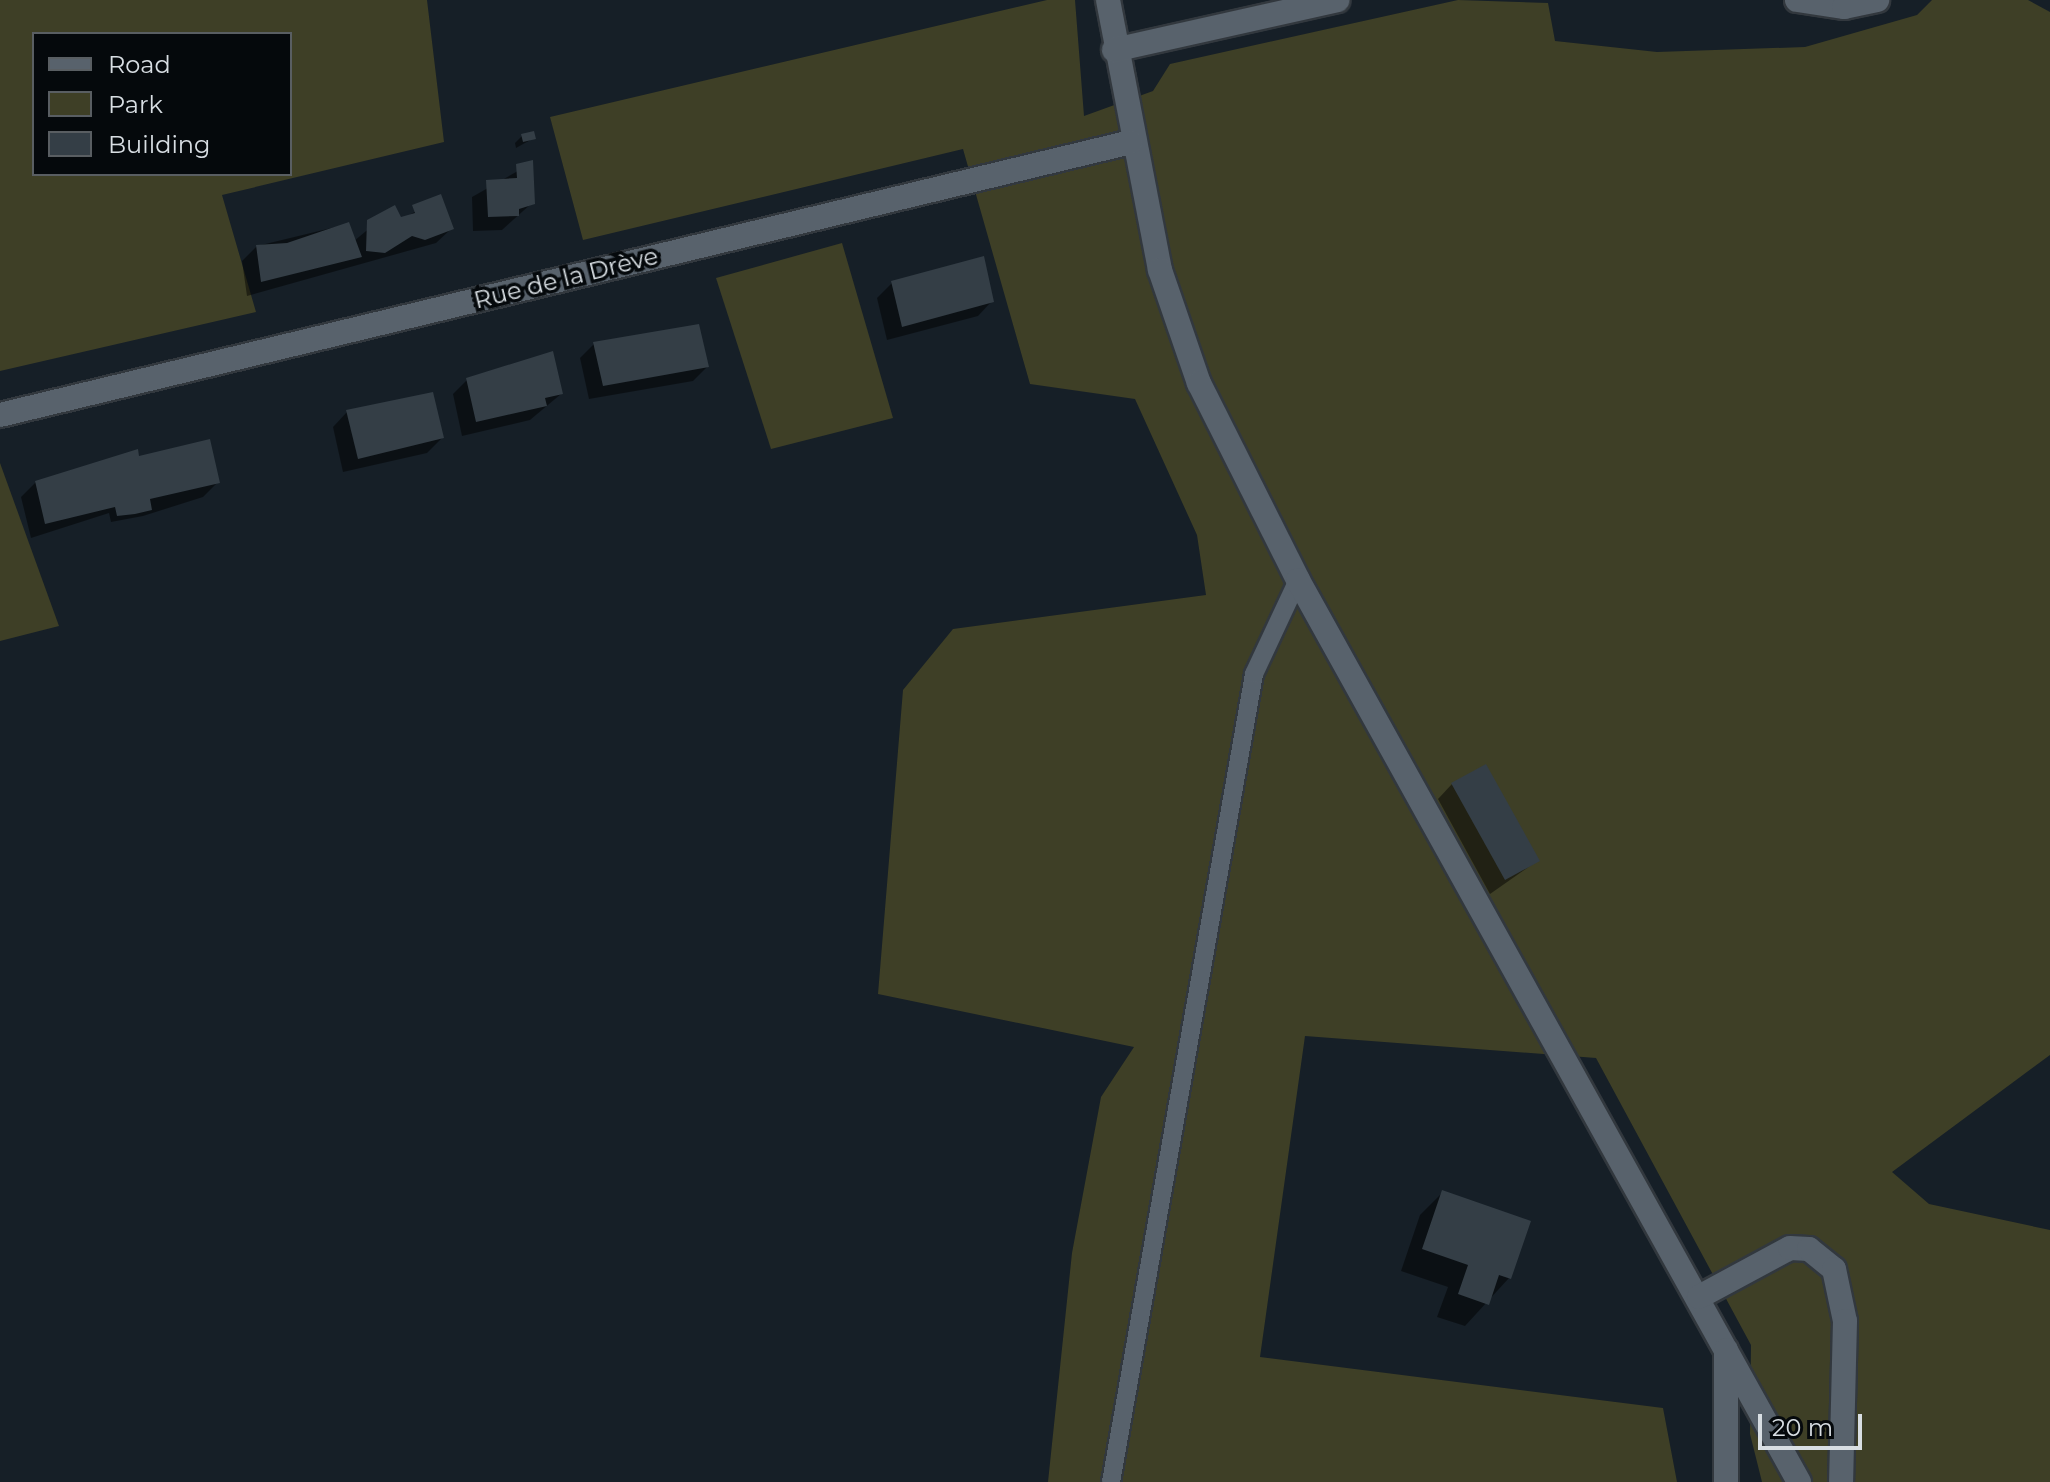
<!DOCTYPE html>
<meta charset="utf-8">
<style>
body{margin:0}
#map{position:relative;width:2050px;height:1482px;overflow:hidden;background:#161f27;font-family:Montserrat,sans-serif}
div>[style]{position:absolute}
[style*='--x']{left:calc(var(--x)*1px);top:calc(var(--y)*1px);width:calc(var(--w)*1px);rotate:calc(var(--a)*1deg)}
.green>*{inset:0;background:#3e3f26}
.shadow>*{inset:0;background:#0007}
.building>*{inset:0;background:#343e46}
.roads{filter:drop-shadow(2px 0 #32383e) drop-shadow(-2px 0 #32383e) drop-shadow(0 2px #32383e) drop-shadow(0 -2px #32383e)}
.lane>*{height:18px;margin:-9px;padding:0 9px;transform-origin:9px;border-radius:9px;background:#58626c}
.street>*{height:24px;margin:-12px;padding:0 12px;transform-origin:12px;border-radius:12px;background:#58626c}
span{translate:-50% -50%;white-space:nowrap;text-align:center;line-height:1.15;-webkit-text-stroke:7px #05090c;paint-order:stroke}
.street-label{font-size:24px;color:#d8dee3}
.legend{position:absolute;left:32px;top:32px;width:260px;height:144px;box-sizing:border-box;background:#05090c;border:2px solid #595e62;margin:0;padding:10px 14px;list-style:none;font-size:24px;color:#d8dee3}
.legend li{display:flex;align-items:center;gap:16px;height:40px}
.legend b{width:40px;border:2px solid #595e62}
.scale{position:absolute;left:1758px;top:1414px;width:104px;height:36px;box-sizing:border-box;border:4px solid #d8dee3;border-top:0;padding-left:10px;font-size:24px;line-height:28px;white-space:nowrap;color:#d8dee3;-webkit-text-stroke:6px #05090c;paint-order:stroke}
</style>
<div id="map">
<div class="green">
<i style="clip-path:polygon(evenodd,0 0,427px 0,444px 142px,222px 195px,256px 312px,0 371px,0 0,34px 34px,290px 34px,290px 174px,34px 174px,34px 34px)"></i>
<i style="clip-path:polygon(1047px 0,1075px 0,1084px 116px,1153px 91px,1170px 64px,1458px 0,1548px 3px,1555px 41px,1657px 52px,1805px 47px,1917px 15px,1932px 0,2028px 0,2050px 12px,2050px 1055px,1892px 1172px,1929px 1204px,2050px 1230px,2050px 1482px,1762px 1482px,1750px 1434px,1751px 1345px,1596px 1058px,1305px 1036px,1260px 1357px,1663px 1408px,1677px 1482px,1048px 1482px,1072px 1253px,1101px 1097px,1134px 1047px,878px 994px,903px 690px,953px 629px,1206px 595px,1197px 535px,1135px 399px,1030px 384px,963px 149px,583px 240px,550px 117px)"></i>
<i style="clip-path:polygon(842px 243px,893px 418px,771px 449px,716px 278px)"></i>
<i style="clip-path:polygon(0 463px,59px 626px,0 641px)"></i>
</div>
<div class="shadow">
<i style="clip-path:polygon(522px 136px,534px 138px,516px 148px,515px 143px)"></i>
<i style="clip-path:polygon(532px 163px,532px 203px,502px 230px,473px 231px,472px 197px)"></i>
<i style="clip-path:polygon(440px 197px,451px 229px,436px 243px,247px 296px,242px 261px,257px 246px,348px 224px,354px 241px,394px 208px,401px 220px)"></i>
<i style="clip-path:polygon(892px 283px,992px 301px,978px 316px,887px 340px,877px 298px)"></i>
<i style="clip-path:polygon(594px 344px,707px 367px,693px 381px,589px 399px,580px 358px)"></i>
<i style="clip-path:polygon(467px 380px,561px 394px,530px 420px,462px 436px,453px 394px)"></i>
<i style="clip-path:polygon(347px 412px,442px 438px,427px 453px,343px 472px,333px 427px)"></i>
<i style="clip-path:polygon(136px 451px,138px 458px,218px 482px,203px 497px,143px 516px,111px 522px,109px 513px,31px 538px,21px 497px,36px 482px)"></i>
<i style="clip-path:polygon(1452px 784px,1537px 861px,1490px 894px,1438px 799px)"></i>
<i style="clip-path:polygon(1443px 1192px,1509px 1278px,1465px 1326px,1437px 1317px,1448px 1287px,1401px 1271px,1420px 1215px)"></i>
</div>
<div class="building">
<i style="clip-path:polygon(534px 131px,536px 139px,523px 142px,521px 134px)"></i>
<i style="clip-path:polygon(533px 160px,535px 204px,519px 209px,519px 216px,488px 217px,486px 180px,517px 178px,516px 164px)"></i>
<i style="clip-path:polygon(441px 194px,454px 229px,425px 240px,412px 236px,385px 253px,366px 251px,367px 220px,395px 205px,401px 217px,415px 213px,412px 205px)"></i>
<i style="clip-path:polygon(349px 222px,362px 257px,261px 282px,256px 245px,287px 243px)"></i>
<i style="clip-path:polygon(984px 256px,994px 302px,902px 327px,891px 281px)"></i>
<i style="clip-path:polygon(699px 324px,709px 367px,603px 386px,593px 342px)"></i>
<i style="clip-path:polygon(553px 351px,563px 394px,545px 398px,547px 406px,476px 422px,466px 378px)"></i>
<i style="clip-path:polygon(433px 392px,444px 438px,358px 459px,346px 410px)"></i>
<i style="clip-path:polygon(210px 439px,220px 483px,150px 499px,152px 510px,135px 514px,117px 516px,115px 507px,45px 524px,35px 481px,138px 449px,139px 456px)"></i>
<i style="clip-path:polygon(1486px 764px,1540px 861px,1505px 880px,1451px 783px)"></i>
<i style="clip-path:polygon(1442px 1190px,1531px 1221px,1511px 1279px,1499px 1275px,1489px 1305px,1458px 1294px,1468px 1265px,1422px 1249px)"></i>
</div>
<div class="roads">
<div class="lane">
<i style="--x:1111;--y:1482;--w:821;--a:-79.96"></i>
<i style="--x:1254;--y:674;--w:104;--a:-64.9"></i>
</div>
<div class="street">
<i style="--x:1108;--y:0;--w:275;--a:79.1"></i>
<i style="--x:1160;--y:270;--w:120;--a:71"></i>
<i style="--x:1199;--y:383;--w:220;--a:63.3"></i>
<i style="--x:1298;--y:580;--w:1032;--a:60.95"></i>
<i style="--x:1797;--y:0;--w:48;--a:8.5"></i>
<i style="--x:1844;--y:7;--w:34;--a:-12"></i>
<i style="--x:1114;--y:50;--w:229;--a:-12.6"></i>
<i style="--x:0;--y:415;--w:1163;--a:-13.57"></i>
<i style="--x:1699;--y:1297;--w:103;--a:-28.3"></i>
<i style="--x:1790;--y:1248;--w:19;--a:3"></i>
<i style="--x:1809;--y:1249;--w:32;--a:39"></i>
<i style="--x:1834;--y:1269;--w:53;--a:78.1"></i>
<i style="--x:1845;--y:1321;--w:161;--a:91.4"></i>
<i style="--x:1726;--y:1482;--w:132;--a:-90"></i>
</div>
</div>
<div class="street-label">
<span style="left:566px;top:278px;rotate:-14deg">Rue de la Drève</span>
</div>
<ul class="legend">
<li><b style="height:10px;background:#58626c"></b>Road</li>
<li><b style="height:22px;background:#3e3f26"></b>Park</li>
<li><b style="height:22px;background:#343e46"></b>Building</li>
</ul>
<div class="scale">20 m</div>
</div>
